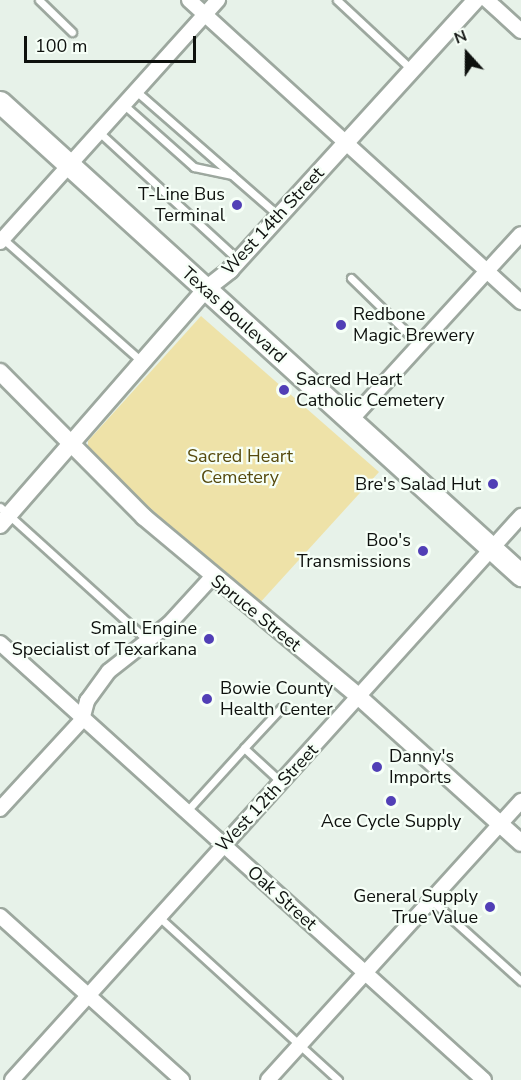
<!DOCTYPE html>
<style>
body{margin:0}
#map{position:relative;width:521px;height:1080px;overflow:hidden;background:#e7f2e9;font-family:"Nunito Sans",sans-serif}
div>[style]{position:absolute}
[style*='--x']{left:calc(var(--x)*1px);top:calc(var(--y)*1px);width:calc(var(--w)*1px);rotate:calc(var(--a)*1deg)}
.green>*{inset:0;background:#eee2a8}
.roads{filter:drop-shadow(2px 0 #9da89f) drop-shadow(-2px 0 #9da89f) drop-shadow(0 2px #9da89f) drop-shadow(0 -2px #9da89f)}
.service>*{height:7px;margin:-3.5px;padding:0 3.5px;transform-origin:3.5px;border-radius:3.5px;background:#fff}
.minor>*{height:14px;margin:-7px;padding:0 7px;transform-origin:7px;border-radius:7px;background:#fff}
.tertiary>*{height:16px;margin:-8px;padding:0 8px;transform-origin:8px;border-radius:8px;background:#fff}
.primary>*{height:21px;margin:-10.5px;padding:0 10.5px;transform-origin:10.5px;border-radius:10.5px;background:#fff}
.dots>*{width:16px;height:16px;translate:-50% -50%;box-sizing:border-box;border:3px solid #f6fff7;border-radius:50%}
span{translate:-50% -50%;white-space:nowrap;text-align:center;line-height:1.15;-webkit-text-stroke:4.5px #f6fff7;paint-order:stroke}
.poi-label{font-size:18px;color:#0e110e}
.right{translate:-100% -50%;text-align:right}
.left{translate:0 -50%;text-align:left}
.street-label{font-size:18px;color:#0e110e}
.park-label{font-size:18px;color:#564a0e}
.north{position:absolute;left:437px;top:24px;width:60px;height:60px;-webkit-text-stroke:4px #f6fff7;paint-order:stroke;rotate:339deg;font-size:16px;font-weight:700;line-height:24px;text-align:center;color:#0e110e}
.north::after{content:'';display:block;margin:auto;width:21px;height:27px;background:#0e110e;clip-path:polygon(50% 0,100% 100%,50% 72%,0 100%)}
.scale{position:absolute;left:24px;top:36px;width:172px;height:27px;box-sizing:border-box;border:3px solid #0e110e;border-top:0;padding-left:8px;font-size:18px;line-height:21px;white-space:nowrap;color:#0e110e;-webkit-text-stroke:4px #f6fff7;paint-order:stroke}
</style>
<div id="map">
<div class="green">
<i style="clip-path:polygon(201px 316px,379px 472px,257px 606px,88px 451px,88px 441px)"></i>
</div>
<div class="roads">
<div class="service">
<i style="--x:39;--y:0;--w:46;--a:44.1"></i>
<i style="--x:337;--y:0;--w:103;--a:43"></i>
<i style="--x:136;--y:91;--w:126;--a:41.1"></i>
<i style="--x:123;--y:104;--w:95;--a:41.6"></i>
<i style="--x:194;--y:167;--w:39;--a:12"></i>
<i style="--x:232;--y:175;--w:61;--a:41"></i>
<i style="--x:99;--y:132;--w:189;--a:42.6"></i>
<i style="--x:2;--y:238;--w:187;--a:41.5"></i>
<i style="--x:351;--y:278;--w:96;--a:44.2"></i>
<i style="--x:0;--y:507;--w:198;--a:42.1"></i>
<i style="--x:281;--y:708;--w:54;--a:132.8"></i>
<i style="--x:244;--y:748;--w:50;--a:42.6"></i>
<i style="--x:186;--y:812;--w:86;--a:-47.8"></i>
<i style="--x:431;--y:900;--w:121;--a:42"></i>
<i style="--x:159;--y:917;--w:242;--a:42.3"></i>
</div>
<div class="minor">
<i style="--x:189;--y:0;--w:449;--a:42.3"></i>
<i style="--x:487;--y:0;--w:46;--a:42.4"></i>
<i style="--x:0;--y:242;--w:326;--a:-48"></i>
<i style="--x:350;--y:421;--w:253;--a:-47.6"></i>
<i style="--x:0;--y:643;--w:652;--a:42.08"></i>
<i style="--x:0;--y:809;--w:121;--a:-47.3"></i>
<i style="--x:82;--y:720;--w:20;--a:-75"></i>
<i style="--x:87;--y:701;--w:37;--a:-54"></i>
<i style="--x:109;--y:671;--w:76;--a:-38.1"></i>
<i style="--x:169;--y:624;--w:64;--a:-47.5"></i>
<i style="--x:0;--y:916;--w:245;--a:42"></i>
<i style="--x:12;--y:1080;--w:760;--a:-47.93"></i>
<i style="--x:268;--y:1080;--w:377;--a:-47.8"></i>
</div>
<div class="tertiary">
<i style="--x:0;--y:372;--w:204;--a:45.2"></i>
<i style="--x:144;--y:517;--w:280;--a:39.9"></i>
<i style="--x:359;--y:697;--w:218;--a:42"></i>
<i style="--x:0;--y:525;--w:313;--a:-48.9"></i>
<i style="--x:206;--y:289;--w:31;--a:-38"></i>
<i style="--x:230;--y:270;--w:365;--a:-47.7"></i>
</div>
<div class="primary">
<i style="--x:0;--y:102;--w:704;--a:42.24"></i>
</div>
</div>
<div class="dots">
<i style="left:237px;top:205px;background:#513fb6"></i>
<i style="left:341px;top:325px;background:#513fb6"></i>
<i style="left:284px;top:390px;background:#513fb6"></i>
<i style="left:493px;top:484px;background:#513fb6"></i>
<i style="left:423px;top:551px;background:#513fb6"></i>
<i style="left:209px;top:639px;background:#513fb6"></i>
<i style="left:207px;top:699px;background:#513fb6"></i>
<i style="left:377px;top:767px;background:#513fb6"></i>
<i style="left:391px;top:801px;background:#513fb6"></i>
<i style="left:490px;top:907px;background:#513fb6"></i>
</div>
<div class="poi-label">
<span class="right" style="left:225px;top:205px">T-Line Bus<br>Terminal</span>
<span class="left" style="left:353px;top:325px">Redbone<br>Magic Brewery</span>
<span class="left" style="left:296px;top:390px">Sacred Heart<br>Catholic Cemetery</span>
<span class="right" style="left:481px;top:484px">Bre's Salad Hut</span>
<span class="right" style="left:411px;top:551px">Boo's<br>Transmissions</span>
<span class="right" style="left:197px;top:639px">Small Engine<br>Specialist of Texarkana</span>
<span class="left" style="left:220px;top:699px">Bowie County<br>Health Center</span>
<span class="left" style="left:389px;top:767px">Danny's<br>Imports</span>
<span style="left:391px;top:821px">Ace Cycle Supply</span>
<span class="right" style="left:478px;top:907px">General Supply<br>True Value</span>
</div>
<div class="street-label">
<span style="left:273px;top:221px;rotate:-47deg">West 14th Street</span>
<span style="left:234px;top:315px;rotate:42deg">Texas Boulevard</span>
<span style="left:256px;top:613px;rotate:39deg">Spruce Street</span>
<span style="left:267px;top:798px;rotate:-47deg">West 12th Street</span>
<span style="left:282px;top:898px;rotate:42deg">Oak Street</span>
</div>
<div class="park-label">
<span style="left:240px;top:467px">Sacred Heart<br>Cemetery</span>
</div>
<div class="north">N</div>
<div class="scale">100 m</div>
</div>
